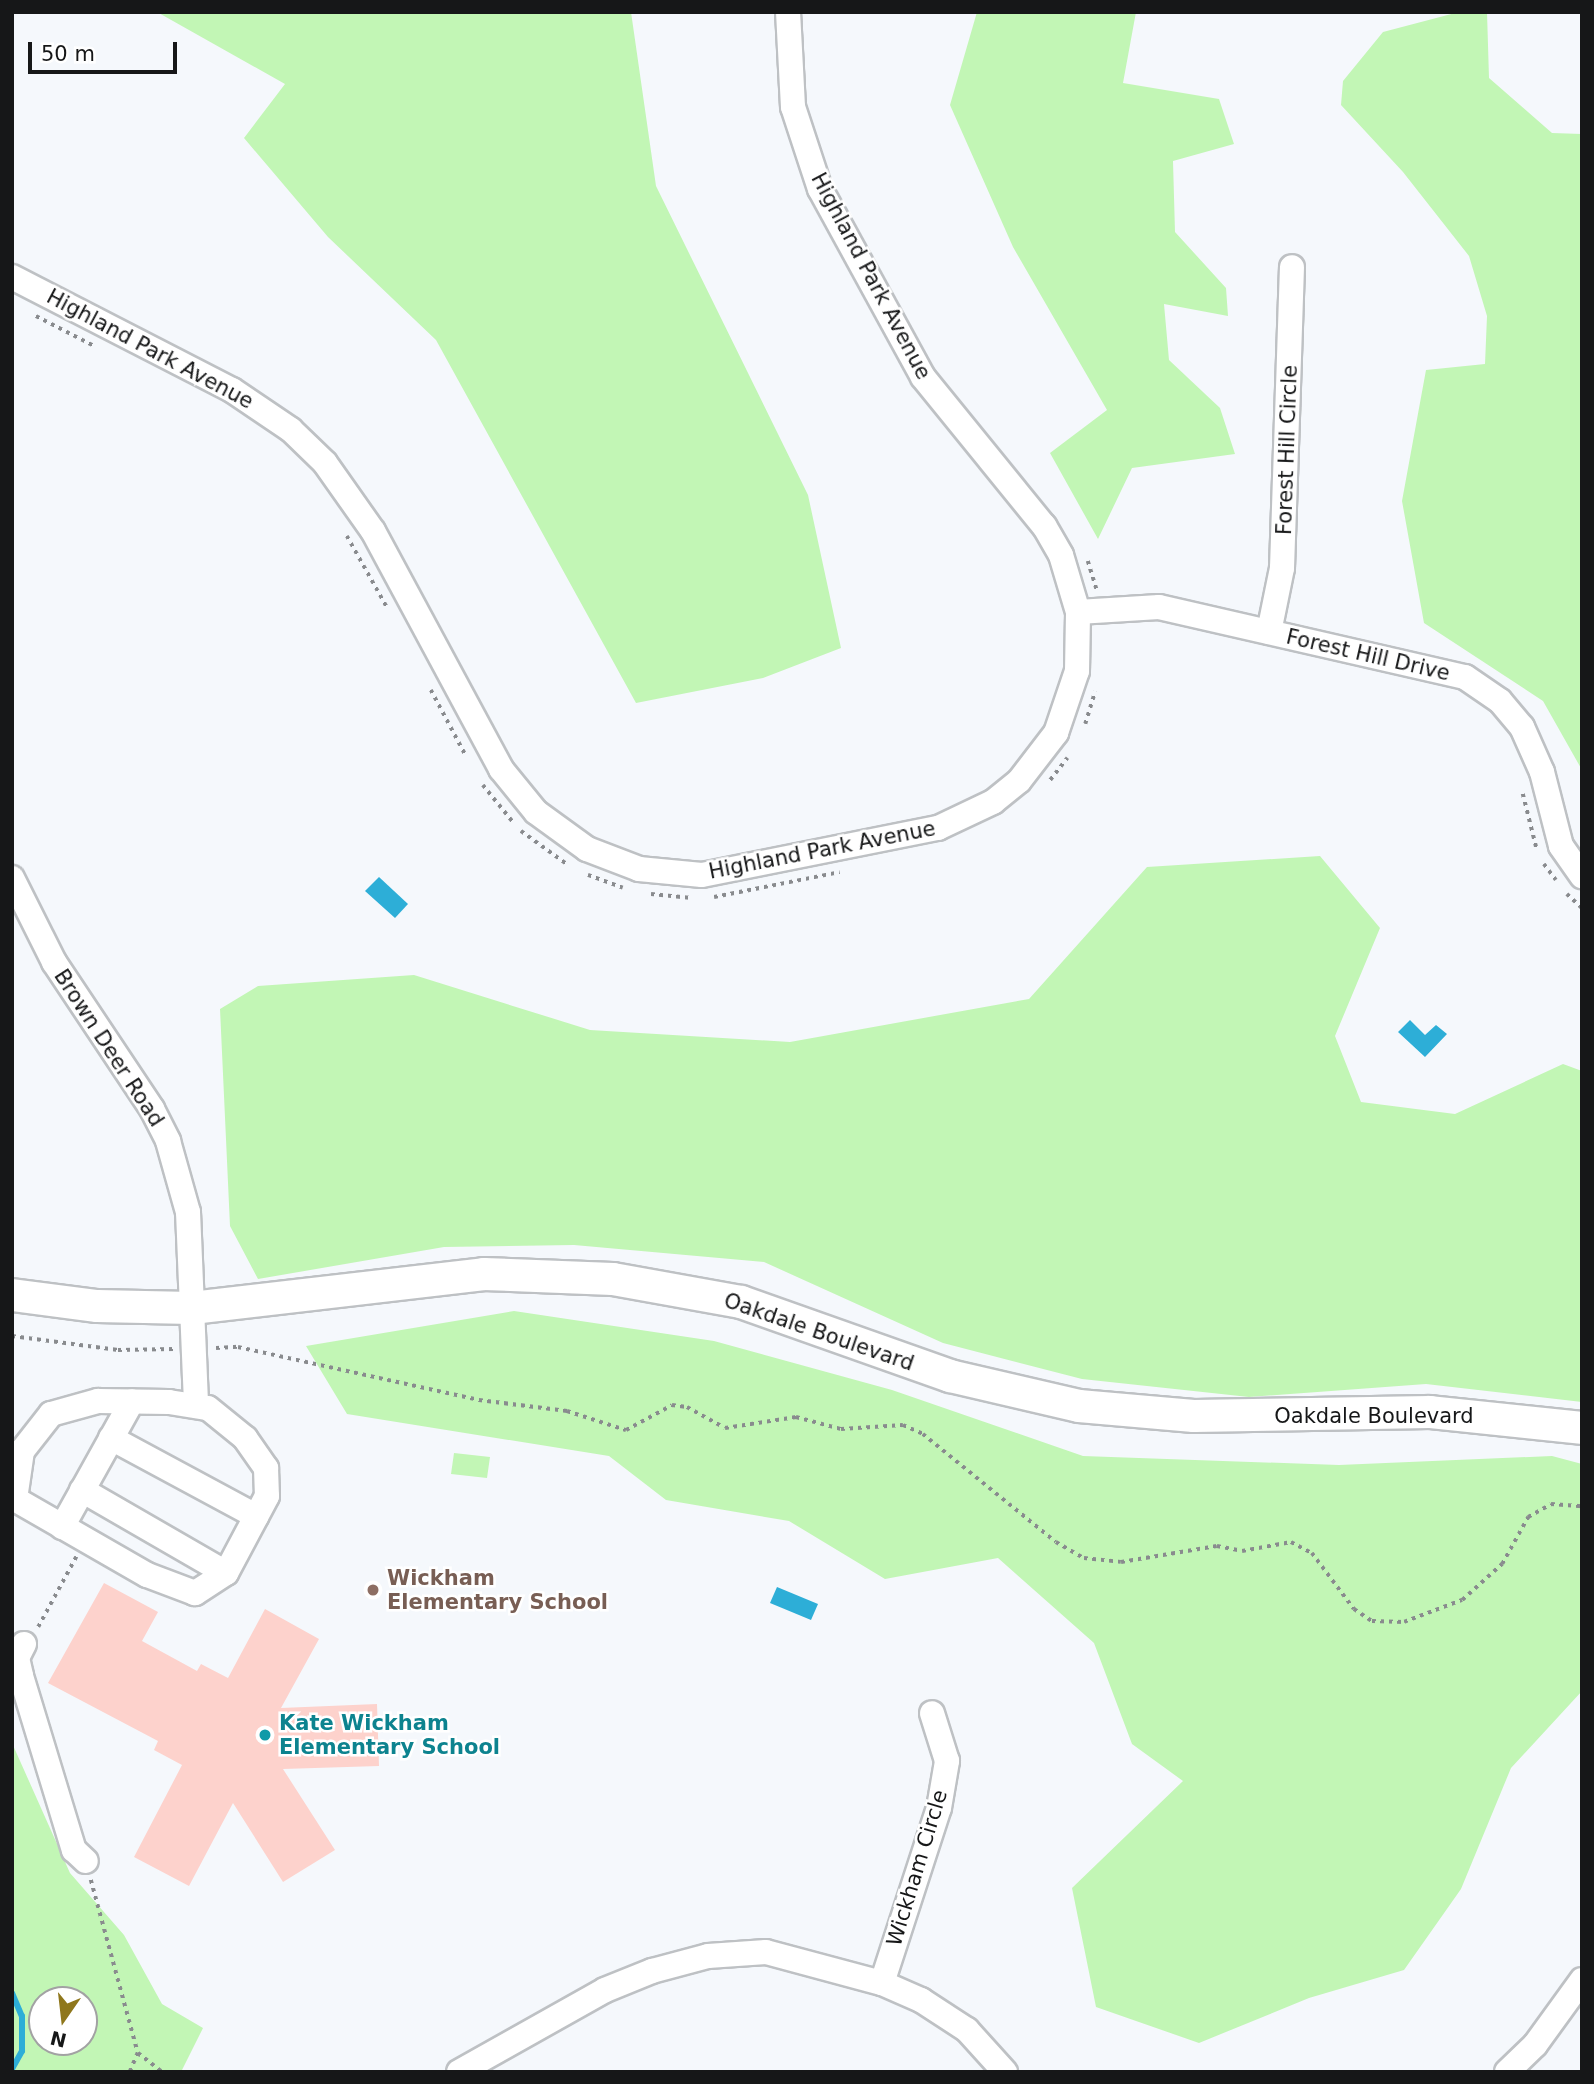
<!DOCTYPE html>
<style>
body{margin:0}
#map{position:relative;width:1594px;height:2084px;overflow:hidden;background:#f5f8fc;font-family:"DejaVu Sans",sans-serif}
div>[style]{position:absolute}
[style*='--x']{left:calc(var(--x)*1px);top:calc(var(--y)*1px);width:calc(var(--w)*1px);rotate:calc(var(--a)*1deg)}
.green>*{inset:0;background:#c2f6b5}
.water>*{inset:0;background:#2daed7}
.stream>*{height:6px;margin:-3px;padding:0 3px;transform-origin:3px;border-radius:3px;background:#2daed7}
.building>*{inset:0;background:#fdd2cc}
.path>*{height:3.5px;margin-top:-1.75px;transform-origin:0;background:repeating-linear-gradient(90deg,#898b8e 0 3.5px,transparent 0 8.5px)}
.roads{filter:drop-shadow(2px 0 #bec1c4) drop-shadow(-2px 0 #bec1c4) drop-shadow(0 2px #bec1c4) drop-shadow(0 -2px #bec1c4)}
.minor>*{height:24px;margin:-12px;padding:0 12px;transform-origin:12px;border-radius:12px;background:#fff}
.major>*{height:32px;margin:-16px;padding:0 16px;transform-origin:16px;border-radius:16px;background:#fff}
.dots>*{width:19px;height:19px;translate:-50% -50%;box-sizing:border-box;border:4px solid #fff;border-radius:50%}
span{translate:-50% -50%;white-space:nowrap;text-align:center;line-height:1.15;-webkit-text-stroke:5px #fff;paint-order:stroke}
.street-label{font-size:21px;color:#161718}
.education-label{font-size:21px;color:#785e54;font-weight:700}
.left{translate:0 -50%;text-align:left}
.culture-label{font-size:21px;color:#0d838f;font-weight:700}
.frame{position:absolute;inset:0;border:14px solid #161718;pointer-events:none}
.north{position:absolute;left:28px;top:1986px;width:70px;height:70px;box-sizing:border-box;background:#fff;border:2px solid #a2a2a3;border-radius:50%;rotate:194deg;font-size:19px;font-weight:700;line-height:28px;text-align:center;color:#161718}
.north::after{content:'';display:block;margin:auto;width:24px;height:32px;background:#8f771c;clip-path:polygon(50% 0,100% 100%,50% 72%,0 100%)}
.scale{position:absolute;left:28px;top:42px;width:149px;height:32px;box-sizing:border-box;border:4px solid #161718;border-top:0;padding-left:9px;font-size:21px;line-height:24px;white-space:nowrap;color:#161718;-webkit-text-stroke:5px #fff;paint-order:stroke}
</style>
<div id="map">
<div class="green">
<i style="clip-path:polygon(157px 12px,631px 12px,656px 186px,808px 495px,841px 648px,763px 678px,636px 703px,436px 340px,328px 237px,244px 138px,285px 84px)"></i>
<i style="clip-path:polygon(977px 12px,1136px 12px,1123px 83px,1219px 99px,1234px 144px,1173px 161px,1175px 232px,1226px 288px,1228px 316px,1164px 304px,1169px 360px,1220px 408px,1235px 454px,1132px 468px,1098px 539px,1050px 453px,1107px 410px,1013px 247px,950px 105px)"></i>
<i style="clip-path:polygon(1459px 12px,1487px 12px,1489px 78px,1552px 133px,1582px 134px,1582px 770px,1543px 701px,1424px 623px,1402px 501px,1426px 370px,1485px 364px,1487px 316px,1469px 256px,1403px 172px,1341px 105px,1343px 81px,1383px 32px)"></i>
<i style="clip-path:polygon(1320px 856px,1380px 928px,1335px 1036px,1361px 1102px,1455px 1114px,1563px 1064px,1582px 1071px,1582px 1402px,1426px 1384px,1249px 1397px,1082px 1379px,943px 1343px,764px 1262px,574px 1245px,444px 1247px,258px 1279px,230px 1226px,220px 1009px,258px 986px,414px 975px,590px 1030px,790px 1042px,1029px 999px,1147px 867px)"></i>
<i style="clip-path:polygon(514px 1311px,714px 1341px,892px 1390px,1083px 1456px,1339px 1465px,1552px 1456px,1582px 1464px,1582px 1691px,1511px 1768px,1461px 1889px,1404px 1970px,1309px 1998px,1199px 2043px,1096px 2007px,1072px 1888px,1183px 1781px,1132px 1744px,1094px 1643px,998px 1558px,885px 1579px,789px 1521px,666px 1500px,609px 1456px,347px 1414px,306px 1346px)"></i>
<i style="clip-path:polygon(454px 1453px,490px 1457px,487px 1478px,451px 1474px)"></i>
<i style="clip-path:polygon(evenodd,12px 1743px,70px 1873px,124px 1935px,162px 2004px,203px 2028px,181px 2072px,12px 2072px,12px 1743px,42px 2000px,84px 2000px,84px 2042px,42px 2042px,42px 2000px)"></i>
</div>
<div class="water">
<i style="clip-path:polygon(379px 877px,408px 904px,395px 918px,365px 891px)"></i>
<i style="clip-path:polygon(1410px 1020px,1425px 1035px,1436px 1025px,1447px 1034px,1425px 1057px,1398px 1032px)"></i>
<i style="clip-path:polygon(777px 1587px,818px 1604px,811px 1620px,770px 1603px)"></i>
</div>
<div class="stream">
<i style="--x:12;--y:1993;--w:25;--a:67"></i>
<i style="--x:22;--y:2016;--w:35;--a:90"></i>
<i style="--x:22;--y:2051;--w:21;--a:119"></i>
</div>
<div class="building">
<i style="clip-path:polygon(104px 1583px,158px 1612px,142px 1641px,197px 1671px,201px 1664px,228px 1678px,265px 1609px,319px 1639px,281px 1708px,377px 1704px,379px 1766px,283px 1769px,335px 1850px,283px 1882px,233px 1803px,189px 1886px,134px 1857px,182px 1765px,154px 1750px,158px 1741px,48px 1683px)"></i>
</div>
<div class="path">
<i style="--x:36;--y:316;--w:65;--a:27.3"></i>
<i style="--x:347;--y:536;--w:84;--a:60.7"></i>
<i style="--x:1088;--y:561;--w:30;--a:73"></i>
<i style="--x:431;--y:690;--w:72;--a:62"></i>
<i style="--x:1085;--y:724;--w:34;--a:-73"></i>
<i style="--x:1050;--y:780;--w:28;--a:-52"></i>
<i style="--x:483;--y:785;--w:48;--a:51"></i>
<i style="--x:1523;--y:794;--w:58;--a:76"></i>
<i style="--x:521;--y:831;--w:58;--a:35.9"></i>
<i style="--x:1544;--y:864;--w:20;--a:53"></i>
<i style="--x:588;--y:875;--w:37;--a:20"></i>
<i style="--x:651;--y:894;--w:41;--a:5.6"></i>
<i style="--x:1567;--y:894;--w:21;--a:43"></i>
<i style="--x:714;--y:897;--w:128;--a:-11.2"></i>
<i style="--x:12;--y:1336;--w:107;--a:7.5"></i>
<i style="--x:118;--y:1350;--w:56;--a:-1"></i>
<i style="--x:216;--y:1348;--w:22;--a:-3"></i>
<i style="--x:238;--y:1347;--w:247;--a:12.4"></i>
<i style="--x:479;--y:1400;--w:89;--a:7.1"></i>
<i style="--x:567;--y:1411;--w:62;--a:17.9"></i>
<i style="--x:626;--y:1430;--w:52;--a:-28.5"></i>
<i style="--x:672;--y:1405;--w:15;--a:8"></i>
<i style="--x:687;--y:1407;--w:43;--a:28.9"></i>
<i style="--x:725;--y:1428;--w:72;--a:-8.8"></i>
<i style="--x:796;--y:1417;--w:47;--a:14.9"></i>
<i style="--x:841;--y:1429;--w:62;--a:-3.7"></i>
<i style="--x:903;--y:1425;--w:22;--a:24"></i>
<i style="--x:923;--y:1434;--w:171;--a:39.1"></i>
<i style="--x:1056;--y:1542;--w:32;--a:30"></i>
<i style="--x:1084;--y:1558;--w:37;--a:6"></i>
<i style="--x:1121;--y:1562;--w:97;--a:-9.5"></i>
<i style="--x:1217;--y:1546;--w:25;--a:11"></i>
<i style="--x:1242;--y:1551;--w:50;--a:-10.4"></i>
<i style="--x:1291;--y:1542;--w:24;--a:28"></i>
<i style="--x:1312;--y:1553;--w:70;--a:53.1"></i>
<i style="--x:1354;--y:1609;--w:22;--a:34"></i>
<i style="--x:1372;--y:1621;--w:32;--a:2"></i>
<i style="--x:1404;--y:1622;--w:62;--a:-20.8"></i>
<i style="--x:1462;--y:1600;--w:54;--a:-42"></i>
<i style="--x:1502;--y:1564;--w:54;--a:-61"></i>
<i style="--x:1528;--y:1517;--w:26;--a:-29"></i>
<i style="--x:1551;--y:1504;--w:31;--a:4"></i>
<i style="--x:38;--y:1627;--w:80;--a:-61.5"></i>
<i style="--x:91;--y:1880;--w:179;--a:74.8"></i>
<i style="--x:138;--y:2053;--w:21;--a:113"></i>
<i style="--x:138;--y:2053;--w:31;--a:38"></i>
</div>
<div class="roads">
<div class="minor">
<i style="--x:12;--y:277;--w:247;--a:27.2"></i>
<i style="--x:232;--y:390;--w:71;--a:34.1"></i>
<i style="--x:291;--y:430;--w:47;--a:44.1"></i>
<i style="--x:325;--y:463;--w:83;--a:54.8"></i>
<i style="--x:373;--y:531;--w:270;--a:61.7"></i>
<i style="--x:501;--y:769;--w:55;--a:50.9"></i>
<i style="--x:536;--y:812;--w:63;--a:36"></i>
<i style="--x:587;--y:849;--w:56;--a:21"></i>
<i style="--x:639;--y:869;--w:63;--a:5.4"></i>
<i style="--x:702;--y:875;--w:241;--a:-11.3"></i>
<i style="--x:938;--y:828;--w:61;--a:-25.3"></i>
<i style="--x:993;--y:802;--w:33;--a:-39"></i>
<i style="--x:1019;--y:781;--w:61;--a:-52.4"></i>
<i style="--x:1056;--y:733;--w:65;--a:-71.3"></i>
<i style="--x:1077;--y:671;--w:59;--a:-89"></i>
<i style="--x:1078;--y:612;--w:59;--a:-106.6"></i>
<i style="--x:1061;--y:555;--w:34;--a:-120"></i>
<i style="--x:1044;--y:526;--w:192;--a:-129.1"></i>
<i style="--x:923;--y:377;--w:214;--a:-118.7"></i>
<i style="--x:820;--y:189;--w:86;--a:-108.2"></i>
<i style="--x:793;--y:107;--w:95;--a:-93"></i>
<i style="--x:1078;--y:612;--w:81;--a:-3.5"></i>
<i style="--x:1159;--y:607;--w:314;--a:12.9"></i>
<i style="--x:1465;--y:677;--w:42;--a:34.4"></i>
<i style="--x:1500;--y:701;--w:34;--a:50"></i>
<i style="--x:1522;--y:727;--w:49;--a:66"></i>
<i style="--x:1542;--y:772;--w:76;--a:75.6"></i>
<i style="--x:1561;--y:846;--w:37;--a:55"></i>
<i style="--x:1269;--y:632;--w:65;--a:-78.5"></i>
<i style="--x:1282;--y:568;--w:301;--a:-88.1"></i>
<i style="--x:12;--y:878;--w:94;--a:63.4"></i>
<i style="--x:54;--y:962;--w:177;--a:56.3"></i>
<i style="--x:152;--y:1109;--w:36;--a:63"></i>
<i style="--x:168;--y:1141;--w:74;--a:74.3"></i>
<i style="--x:188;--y:1212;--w:194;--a:87.6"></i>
<i style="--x:98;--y:1401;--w:71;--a:0.8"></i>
<i style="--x:169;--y:1402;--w:39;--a:9"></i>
<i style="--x:208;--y:1408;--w:48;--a:39"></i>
<i style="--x:245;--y:1438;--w:37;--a:55"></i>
<i style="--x:266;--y:1468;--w:28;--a:88"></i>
<i style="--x:267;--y:1496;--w:87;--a:118"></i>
<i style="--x:226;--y:1573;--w:37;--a:147"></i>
<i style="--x:195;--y:1593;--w:51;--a:-159.4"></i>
<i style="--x:147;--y:1575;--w:152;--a:-150.1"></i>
<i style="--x:15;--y:1499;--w:49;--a:-81.7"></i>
<i style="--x:22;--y:1451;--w:47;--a:-51.9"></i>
<i style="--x:51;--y:1414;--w:49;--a:-15.5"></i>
<i style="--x:111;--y:1438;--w:165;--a:28.3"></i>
<i style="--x:82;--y:1490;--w:166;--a:30"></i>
<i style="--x:62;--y:1527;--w:144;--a:-60.9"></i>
<i style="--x:24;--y:1644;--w:16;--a:117"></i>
<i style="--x:17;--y:1658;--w:18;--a:77"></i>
<i style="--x:21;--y:1676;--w:182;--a:73.1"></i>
<i style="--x:74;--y:1850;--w:16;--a:43"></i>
<i style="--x:882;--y:1983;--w:184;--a:-72"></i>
<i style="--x:939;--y:1808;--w:48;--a:-80.3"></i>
<i style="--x:947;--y:1761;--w:50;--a:-107.4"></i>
<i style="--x:459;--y:2072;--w:167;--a:-29.3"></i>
<i style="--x:605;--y:1990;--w:51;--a:-22"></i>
<i style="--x:652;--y:1971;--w:58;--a:-15"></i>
<i style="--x:708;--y:1956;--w:58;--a:-3.9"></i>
<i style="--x:766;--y:1952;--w:120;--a:15"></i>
<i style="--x:882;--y:1983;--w:43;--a:23.6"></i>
<i style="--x:921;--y:2000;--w:55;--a:33.1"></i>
<i style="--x:967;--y:2030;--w:57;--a:47.9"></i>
<i style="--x:1507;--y:2072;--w:39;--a:-44"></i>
<i style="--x:1535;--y:2045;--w:80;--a:-54.1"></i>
</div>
<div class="major">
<i style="--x:12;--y:1295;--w:86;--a:7.4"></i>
<i style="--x:97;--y:1306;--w:95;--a:1.2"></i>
<i style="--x:192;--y:1308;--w:294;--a:-6.6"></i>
<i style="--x:484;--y:1274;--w:129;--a:2.2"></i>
<i style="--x:613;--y:1279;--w:130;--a:10.2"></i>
<i style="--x:741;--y:1302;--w:222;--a:19.5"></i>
<i style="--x:950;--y:1376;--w:132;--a:13.1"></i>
<i style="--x:1079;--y:1406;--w:115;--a:5"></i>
<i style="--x:1194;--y:1416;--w:236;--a:-1"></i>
<i style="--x:1430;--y:1412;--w:153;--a:6"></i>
</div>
</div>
<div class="dots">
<i style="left:373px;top:1590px;background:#8d6e63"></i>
<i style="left:265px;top:1735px;background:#0f9aa8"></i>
</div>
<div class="street-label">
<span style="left:871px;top:276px;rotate:62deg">Highland Park Avenue</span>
<span style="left:150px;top:349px;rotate:28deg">Highland Park Avenue</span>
<span style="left:1287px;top:450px;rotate:-88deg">Forest Hill Circle</span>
<span style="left:1368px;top:655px;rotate:13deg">Forest Hill Drive</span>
<span style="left:822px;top:850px;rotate:-11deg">Highland Park Avenue</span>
<span style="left:109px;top:1048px;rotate:57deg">Brown Deer Road</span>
<span style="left:819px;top:1332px;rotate:19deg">Oakdale Boulevard</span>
<span style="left:1374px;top:1416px">Oakdale Boulevard</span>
<span style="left:917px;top:1868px;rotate:-73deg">Wickham Circle</span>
</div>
<div class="education-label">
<span class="left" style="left:387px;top:1590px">Wickham<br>Elementary School</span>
</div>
<div class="culture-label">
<span class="left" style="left:279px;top:1735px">Kate Wickham<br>Elementary School</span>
</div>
<div class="frame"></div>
<div class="north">N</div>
<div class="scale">50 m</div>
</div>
